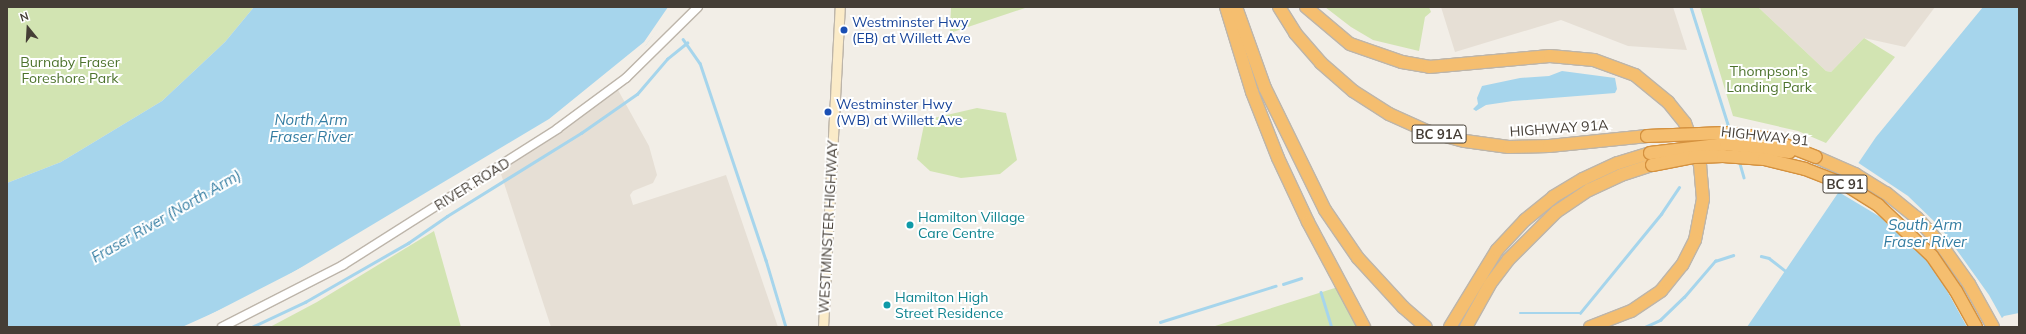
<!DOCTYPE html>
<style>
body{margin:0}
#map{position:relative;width:2026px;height:334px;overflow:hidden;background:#f2eee7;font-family:Mulish,sans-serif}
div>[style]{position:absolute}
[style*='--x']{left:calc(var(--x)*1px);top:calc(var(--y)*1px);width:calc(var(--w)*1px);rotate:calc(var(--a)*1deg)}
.residential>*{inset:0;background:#e6dfd5}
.green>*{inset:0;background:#d2e4b2}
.water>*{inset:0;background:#a6d5ec}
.pier>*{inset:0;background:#f2eee7}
.stream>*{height:2.5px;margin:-1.25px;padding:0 1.25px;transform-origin:1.25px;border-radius:1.25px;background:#a6d5ec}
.roads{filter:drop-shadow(1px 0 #bdb5aa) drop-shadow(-1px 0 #bdb5aa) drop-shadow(0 1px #bdb5aa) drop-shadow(0 -1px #bdb5aa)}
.tertiary>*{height:8px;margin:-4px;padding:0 4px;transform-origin:4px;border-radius:4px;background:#fff}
.secondary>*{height:9px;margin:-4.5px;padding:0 4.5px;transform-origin:4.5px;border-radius:4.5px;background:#fbebc8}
.motorway>*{height:12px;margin:-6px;padding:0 6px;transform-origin:6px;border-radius:6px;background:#f5be6f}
.bridges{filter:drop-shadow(1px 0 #d4913f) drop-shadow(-1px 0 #d4913f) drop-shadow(0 1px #d4913f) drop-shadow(0 -1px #d4913f)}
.motorway-bridge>*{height:12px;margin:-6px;padding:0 6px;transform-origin:6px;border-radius:6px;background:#f5be6f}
.dots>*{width:11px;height:11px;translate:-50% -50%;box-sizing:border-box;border:2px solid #fff;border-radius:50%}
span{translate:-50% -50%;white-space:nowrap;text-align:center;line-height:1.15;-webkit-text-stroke:4px #fff;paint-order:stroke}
.shield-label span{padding:1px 3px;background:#fff;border:1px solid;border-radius:3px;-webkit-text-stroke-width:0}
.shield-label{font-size:13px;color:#453e36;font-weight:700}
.transit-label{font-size:14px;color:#164399}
.left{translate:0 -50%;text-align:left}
.park-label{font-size:14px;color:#4d732d}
.street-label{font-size:14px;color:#453e36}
.culture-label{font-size:14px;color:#0d838f}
.water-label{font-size:15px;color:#347da2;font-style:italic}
.frame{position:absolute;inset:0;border:8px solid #453e36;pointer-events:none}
.north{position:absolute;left:8px;top:8px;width:40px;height:40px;-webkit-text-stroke:3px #fff;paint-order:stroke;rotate:342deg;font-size:11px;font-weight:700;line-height:16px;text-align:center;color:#453e36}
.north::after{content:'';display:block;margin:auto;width:14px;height:18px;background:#453e36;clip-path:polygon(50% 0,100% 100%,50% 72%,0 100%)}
</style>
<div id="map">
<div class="residential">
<i style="clip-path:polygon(1441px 7px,1673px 7px,1687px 50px,1628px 46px,1561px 20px,1455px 52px)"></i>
<i style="clip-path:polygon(1758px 7px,1935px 7px,1905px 47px,1864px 38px,1831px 72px,1826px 71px)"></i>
<i style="clip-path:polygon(618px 90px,649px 146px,657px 175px,653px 183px,633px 191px,630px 195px,633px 205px,726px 175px,778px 327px,551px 327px,500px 171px)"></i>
</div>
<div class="green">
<i style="clip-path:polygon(7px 7px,254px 7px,225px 42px,162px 101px,61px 162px,7px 183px)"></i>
<i style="clip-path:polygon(951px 7px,1028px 7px,950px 33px)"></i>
<i style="clip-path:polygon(1325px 7px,1429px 7px,1431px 12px,1425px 17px,1419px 51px,1373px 40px,1351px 27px)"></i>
<i style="clip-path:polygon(1700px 7px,1758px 7px,1826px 71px,1831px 72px,1864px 38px,1895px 57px,1826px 143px,1798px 131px,1733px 116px)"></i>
<i style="clip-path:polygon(977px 108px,1006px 113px,1017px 160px,1000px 174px,961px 178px,930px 171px,917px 159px,925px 120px)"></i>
<i style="clip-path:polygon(434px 231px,461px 327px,270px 327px,317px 302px)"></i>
<i style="clip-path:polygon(1338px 287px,1358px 327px,1212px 327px)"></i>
</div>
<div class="water">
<i style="clip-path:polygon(254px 7px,673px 7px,646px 45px,542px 128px,367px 234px,186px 327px,7px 327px,7px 183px,61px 162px,162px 101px,225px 42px)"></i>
<i style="clip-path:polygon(1983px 7px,2019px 7px,2019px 313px,2004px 316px,1993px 327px,1747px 327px,1876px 137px)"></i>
<i style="clip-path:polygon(1562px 71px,1615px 78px,1617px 89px,1615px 93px,1513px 101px,1486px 105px,1476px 111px,1473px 109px,1478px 104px,1477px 98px,1482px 86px,1520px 78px,1549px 76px)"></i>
</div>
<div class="pier">
<i style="clip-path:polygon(668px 7px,675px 7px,643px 49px,615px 74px,543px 129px,368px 236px,227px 309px,190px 327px,182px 327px,260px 292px,549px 119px,644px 42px)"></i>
<i style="clip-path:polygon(1857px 162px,1908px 196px,1941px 228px,1989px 295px,2003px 320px,1996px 327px,1967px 327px,1940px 278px,1919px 251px,1882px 218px,1837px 191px)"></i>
</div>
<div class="stream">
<i style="--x:1691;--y:7;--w:130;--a:72.5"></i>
<i style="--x:683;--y:39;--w:29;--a:55"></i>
<i style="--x:700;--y:63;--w:208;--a:71.5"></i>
<i style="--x:766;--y:260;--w:70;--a:73.4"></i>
<i style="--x:1739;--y:160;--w:18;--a:74"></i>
<i style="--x:1761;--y:256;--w:8;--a:14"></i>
<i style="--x:1769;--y:258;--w:23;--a:38"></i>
<i style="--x:1283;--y:284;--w:19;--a:-18"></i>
<i style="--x:1321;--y:292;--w:37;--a:73"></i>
<i style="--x:1520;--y:313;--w:60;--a:0"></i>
<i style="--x:1580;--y:313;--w:128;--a:-50.7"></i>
<i style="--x:1661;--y:214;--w:32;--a:-56"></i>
<i style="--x:1160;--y:322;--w:121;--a:-17.4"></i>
<i style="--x:252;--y:327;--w:59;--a:-25.3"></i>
<i style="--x:305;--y:302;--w:119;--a:-29.8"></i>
<i style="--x:408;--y:243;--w:47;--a:-34.7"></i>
<i style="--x:447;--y:216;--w:158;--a:-31.8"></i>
<i style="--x:581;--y:133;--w:68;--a:-34.9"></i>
<i style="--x:637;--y:94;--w:46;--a:-49.4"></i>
<i style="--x:667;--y:59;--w:26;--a:-39"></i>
<i style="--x:1645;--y:327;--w:17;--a:-25"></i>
<i style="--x:1660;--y:320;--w:33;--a:-44"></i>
<i style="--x:1684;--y:297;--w:48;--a:-49.3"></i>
<i style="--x:1715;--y:261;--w:19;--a:-18"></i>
</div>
<div class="roads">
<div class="tertiary">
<i style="--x:222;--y:327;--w:136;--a:-27.1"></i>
<i style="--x:343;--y:265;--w:254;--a:-32.4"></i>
<i style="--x:557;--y:129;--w:86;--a:-36.5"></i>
<i style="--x:626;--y:78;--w:101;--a:-44.6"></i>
</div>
<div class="secondary">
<i style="--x:823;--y:327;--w:320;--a:-87"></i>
</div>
<div class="motorway">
<i style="--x:1226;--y:7;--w:89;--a:73"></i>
<i style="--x:1252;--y:92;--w:71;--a:68.5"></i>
<i style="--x:1278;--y:158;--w:71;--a:64.9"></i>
<i style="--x:1308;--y:222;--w:119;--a:61.9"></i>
<i style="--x:1236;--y:7;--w:86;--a:70.3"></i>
<i style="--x:1265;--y:88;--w:136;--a:63.8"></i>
<i style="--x:1325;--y:210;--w:58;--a:55.5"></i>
<i style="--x:1358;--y:258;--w:67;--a:47.4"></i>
<i style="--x:1403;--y:307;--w:30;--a:41"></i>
<i style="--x:1279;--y:7;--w:31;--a:58"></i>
<i style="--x:1295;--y:33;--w:40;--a:49"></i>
<i style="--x:1321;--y:63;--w:43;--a:41.2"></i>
<i style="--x:1353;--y:91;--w:43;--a:32.6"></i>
<i style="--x:1389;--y:114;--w:42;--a:24.1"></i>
<i style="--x:1427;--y:131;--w:39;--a:15"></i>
<i style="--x:1465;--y:141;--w:44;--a:7.8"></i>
<i style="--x:1509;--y:147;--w:40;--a:-1.4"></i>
<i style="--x:1549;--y:146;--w:99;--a:-5.8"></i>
<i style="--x:1306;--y:7;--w:57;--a:40.1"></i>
<i style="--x:1350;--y:44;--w:55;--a:19.1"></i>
<i style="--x:1402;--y:62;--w:27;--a:10"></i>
<i style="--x:1429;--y:67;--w:121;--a:-5.2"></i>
<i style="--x:1550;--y:56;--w:44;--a:5.2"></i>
<i style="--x:1594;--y:60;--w:44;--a:20.1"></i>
<i style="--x:1635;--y:75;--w:43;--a:39.3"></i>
<i style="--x:1668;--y:102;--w:27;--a:51"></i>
<i style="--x:1685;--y:123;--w:45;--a:70.3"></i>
<i style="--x:1700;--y:165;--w:34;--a:85"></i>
<i style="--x:1703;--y:199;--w:42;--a:101"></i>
<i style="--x:1695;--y:240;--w:28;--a:117"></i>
<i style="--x:1682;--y:265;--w:33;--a:129"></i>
<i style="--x:1661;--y:291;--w:36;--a:146"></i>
<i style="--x:1631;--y:311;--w:44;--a:158.7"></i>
<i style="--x:1816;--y:157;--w:43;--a:23.6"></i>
<i style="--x:1855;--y:174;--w:36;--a:32"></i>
<i style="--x:1886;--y:193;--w:40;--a:39"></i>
<i style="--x:1917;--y:218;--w:38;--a:48"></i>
<i style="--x:1942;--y:246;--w:47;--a:54.6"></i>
<i style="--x:1969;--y:284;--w:49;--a:60.8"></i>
<i style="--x:1450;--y:327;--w:90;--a:-58.6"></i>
<i style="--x:1497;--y:250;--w:41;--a:-47"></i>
<i style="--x:1525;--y:220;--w:36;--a:-39"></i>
<i style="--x:1553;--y:197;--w:35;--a:-31"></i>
<i style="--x:1583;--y:179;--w:38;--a:-25"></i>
<i style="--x:1618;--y:163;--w:34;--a:-17"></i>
<i style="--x:1466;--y:327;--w:49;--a:-60.8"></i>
<i style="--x:1490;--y:284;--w:30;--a:-53"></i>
<i style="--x:1508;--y:260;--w:68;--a:-45"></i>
<i style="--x:1556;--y:212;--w:40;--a:-34"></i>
<i style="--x:1589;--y:190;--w:35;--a:-25"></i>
<i style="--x:1621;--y:175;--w:33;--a:-18"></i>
</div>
</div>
<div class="bridges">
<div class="motorway-bridge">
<i style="--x:1647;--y:136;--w:79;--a:-2.2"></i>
<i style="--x:1726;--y:133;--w:44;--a:7.8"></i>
<i style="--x:1770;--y:139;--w:49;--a:21.4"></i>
<i style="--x:1650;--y:153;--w:77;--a:-6.8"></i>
<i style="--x:1726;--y:144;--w:64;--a:7.2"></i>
<i style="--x:1652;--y:165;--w:43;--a:-10.8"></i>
<i style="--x:1694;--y:157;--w:29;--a:-2"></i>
<i style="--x:1723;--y:156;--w:41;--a:4.2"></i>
<i style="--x:1764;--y:159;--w:42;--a:13.7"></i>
<i style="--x:1805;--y:169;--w:44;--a:21.3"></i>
<i style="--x:1846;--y:185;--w:38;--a:32"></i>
<i style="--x:1878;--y:205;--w:74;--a:43.4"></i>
<i style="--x:1932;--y:256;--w:42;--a:55.6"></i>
<i style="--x:1956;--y:291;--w:41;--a:60.9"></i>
</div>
</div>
<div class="dots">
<i style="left:844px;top:30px;background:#1a4fb4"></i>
<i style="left:828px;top:112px;background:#1a4fb4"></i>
<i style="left:910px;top:225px;background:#0f9aa8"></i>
<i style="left:887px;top:305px;background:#0f9aa8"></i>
</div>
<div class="shield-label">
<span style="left:1439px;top:134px">BC 91A</span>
<span style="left:1845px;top:184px">BC 91</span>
</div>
<div class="transit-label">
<span class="left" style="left:852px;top:30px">Westminster Hwy<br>(EB) at Willett Ave</span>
<span class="left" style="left:836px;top:112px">Westminster Hwy<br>(WB) at Willett Ave</span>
</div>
<div class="park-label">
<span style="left:70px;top:70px">Burnaby Fraser<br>Foreshore Park</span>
<span style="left:1769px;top:79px">Thompson's<br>Landing Park</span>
</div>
<div class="street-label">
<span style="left:1559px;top:128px;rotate:-4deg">HIGHWAY 91A</span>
<span style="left:1765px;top:136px;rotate:6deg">HIGHWAY 91</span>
<span style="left:472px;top:184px;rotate:-32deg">RIVER ROAD</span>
<span style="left:828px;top:227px;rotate:-87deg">WESTMINSTER HIGHWAY</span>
</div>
<div class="culture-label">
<span class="left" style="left:918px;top:225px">Hamilton Village<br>Care Centre</span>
<span class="left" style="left:895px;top:305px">Hamilton High<br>Street Residence</span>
</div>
<div class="water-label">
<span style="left:311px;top:128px">North Arm<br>Fraser River</span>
<span style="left:166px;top:216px;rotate:-30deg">Fraser River (North Arm)</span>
<span style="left:1925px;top:233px">South Arm<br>Fraser River</span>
</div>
<div class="frame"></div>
<div class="north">N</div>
</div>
